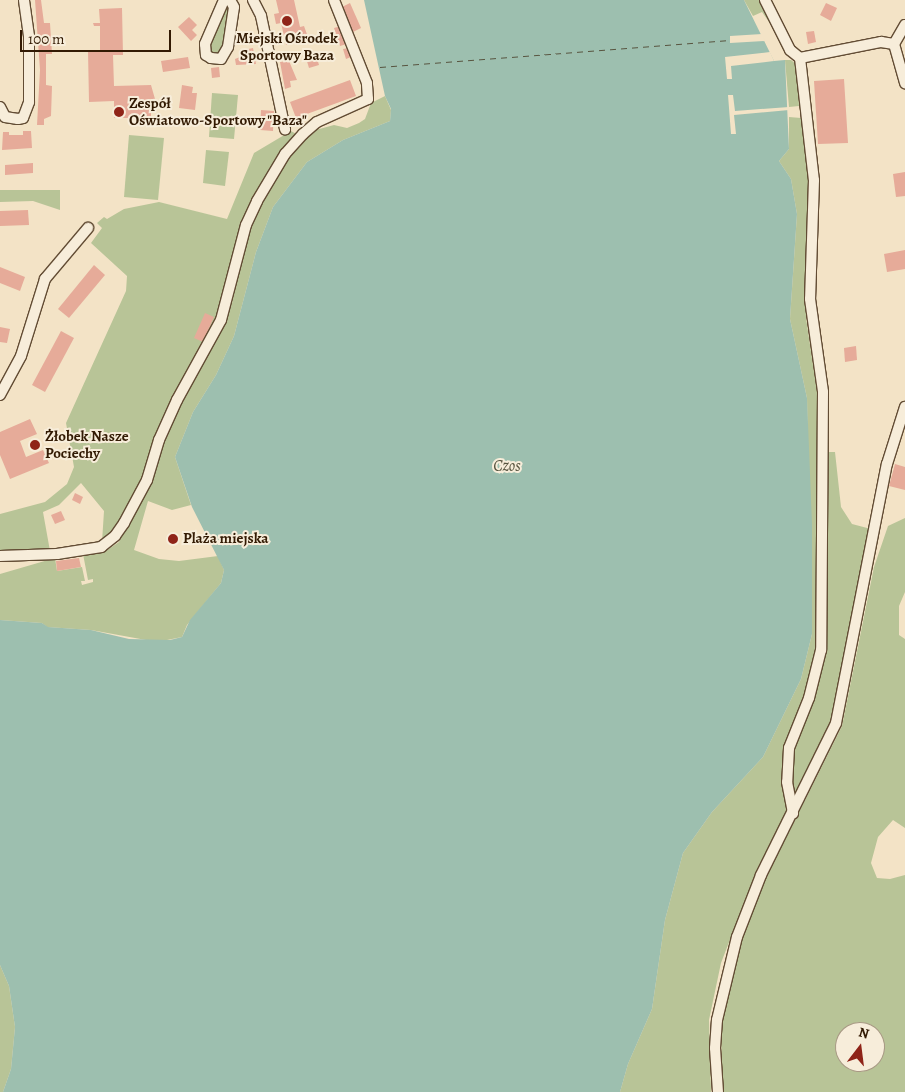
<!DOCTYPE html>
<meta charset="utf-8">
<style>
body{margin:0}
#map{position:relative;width:905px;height:1092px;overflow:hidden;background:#f3e3c6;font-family:Alegreya,serif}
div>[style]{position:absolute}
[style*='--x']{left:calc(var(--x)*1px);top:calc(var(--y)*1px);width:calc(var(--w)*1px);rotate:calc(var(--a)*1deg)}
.green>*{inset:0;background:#b8c497}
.water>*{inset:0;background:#9dbfaf}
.pier>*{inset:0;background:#f3e3c6}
.ferry>*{height:1px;margin-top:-0.5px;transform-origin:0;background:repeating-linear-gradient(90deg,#57543f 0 6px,transparent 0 11px)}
.building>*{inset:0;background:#e6ab99}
.roads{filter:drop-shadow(1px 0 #624c34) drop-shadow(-1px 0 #624c34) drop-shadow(0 1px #624c34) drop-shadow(0 -1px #624c34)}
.minor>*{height:10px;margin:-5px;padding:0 5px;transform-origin:5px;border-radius:5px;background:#f7edda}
.dots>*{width:14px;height:14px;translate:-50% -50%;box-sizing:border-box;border:2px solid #f7edda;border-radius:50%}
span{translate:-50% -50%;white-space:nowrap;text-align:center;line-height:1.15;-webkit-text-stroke:4px #f7edda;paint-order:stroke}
.poi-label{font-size:15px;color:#321a03;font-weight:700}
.left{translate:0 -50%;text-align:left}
.water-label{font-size:16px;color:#57543f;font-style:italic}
.north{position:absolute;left:835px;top:1022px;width:50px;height:50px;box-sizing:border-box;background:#f7edda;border:1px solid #a89984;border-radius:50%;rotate:15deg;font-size:14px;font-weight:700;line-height:20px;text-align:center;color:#321a03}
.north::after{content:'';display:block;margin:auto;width:18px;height:22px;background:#8f2418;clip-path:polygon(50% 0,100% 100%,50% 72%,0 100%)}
.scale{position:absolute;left:20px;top:30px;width:151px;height:22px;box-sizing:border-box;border:2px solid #321a03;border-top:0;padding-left:6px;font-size:15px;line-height:18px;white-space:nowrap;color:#321a03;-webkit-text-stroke:4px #f7edda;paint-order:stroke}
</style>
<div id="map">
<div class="green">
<i style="clip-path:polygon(744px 0,761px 0,776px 32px,762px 12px,753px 16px)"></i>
<i style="clip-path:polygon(227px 3px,231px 6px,224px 52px,215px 55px,209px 51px,209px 45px)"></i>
<i style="clip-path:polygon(785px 60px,791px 60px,797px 65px,799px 106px,789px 107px)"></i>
<i style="clip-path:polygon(212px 93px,238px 95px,234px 139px,209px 137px)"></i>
<i style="clip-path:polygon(385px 96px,391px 110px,390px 121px,343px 140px,307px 162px,273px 207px,256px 252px,234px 336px,216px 375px,193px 412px,175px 457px,191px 505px,172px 510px,148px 501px,134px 550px,159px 559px,179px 561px,218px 556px,224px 570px,221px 583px,187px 625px,182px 637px,157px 642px,91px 630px,47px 627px,42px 623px,0 620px,0 574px,55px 558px,57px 571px,82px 567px,85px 581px,81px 581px,82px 585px,93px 582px,93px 579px,88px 580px,83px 554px,106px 551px,119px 542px,165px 432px,232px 303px,246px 241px,264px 196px,291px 153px,312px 131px,334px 125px,347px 128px,359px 123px,365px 119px,371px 103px)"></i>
<i style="clip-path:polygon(789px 117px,801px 118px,810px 180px,806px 318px,818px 398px,820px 452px,835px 452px,841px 507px,852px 524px,871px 529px,831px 720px,756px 872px,721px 963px,709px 1020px,711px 1092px,620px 1092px,628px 1064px,652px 1009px,665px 920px,683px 853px,712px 812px,763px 757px,801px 679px,812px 634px,807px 398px,790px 319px,797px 214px,791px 179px,779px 161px,789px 149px)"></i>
<i style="clip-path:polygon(291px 131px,298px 135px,262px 183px,224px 304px,146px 474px,121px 522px,102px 542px,104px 511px,81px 483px,59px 505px,43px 512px,50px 551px,0 551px,0 514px,45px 502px,67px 484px,74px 467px,66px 423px,126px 291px,127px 276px,91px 243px,102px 228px,97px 223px,104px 217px,107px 219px,124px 209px,159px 202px,227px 219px,254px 153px)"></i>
<i style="clip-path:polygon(129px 135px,164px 138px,158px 200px,124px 197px)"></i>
<i style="clip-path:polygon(206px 150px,229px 152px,225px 186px,203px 183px)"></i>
<i style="clip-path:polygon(0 190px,60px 190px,60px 210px,33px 201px,0 202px)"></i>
<i style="clip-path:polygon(evenodd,905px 518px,905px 592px,899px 606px,899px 635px,905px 639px,905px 828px,893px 820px,878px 837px,871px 863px,877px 878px,890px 879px,905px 875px,905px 1092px,722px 1092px,721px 1022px,741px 938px,766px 878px,842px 726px,874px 567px,888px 526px,905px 518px,845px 1032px,875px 1032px,875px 1062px,845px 1062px,845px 1032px)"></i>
<i style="clip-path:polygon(0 965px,9px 986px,15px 1027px,11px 1069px,3px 1092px,0 1092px)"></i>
</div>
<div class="water">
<i style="clip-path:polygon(364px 0,744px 0,774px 61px,785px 60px,789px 149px,779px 161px,791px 179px,797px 214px,790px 319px,807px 398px,812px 524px,812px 634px,801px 679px,763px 757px,712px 812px,683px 853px,665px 920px,652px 1009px,628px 1064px,620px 1092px,3px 1092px,11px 1069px,15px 1027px,9px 986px,0 965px,0 620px,42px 623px,48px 627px,91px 630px,129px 639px,170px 640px,182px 637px,190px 620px,221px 583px,224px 570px,192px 507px,175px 457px,193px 412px,216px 375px,234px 336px,256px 252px,273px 207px,307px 162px,343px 140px,390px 121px,391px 109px,385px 96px)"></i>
</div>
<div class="pier">
<i style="clip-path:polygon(762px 34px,765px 41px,730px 43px,730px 36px)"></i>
<i style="clip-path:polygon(770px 52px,774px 61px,731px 66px,732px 79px,727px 79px,725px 57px)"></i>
<i style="clip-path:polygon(728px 95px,733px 95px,735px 111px,789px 107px,789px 110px,734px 115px,736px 134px,731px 134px)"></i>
</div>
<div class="ferry">
<i style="--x:380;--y:67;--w:351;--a:-4.4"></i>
</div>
<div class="building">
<i style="clip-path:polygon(35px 0,41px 0,44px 23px,50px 23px,52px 54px,46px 54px,46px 85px,52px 86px,51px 116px,44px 119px,44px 125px,37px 125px,40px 70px)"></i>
<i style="clip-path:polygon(276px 0,294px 0,300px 27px,304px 26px,309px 40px,286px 45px,281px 23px,276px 24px,274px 14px,279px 13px)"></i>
<i style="clip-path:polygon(350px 3px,361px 28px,353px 32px,342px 7px)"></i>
<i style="clip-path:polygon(826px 3px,837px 8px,831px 21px,820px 15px)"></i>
<i style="clip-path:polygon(122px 8px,123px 55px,113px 55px,114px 86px,151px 85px,155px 99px,151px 99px,151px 118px,114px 118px,114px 101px,89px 102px,88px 51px,100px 50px,100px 26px,94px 26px,93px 23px,100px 23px,99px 9px)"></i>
<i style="clip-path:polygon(189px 17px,197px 25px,192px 30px,197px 35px,191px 41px,178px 27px)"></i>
<i style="clip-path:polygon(341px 26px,347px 44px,340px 46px,334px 28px)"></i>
<i style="clip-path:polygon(814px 31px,816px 42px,808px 44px,806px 32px)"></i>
<i style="clip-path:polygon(253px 48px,256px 64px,236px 65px,235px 59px,240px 57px,239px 51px)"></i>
<i style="clip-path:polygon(349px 48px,351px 57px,346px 59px,343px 49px)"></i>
<i style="clip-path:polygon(316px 55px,319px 65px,309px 68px,306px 58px)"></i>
<i style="clip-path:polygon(188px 57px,190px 68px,163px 72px,161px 61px)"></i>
<i style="clip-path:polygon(289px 61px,297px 80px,290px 81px,291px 87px,285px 89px,280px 62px)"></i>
<i style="clip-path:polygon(219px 67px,220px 77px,212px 78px,211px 68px)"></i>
<i style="clip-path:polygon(844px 79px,848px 143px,818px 144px,814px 81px)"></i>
<i style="clip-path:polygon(350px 80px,356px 96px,296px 118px,290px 102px)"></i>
<i style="clip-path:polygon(182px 85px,193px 87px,192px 93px,197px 93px,195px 110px,179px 108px)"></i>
<i style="clip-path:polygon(261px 110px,274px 111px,273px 131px,260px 130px)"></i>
<i style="clip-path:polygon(23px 131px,31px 131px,32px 148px,2px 150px,3px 132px,9px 132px,9px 135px,23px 135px)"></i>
<i style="clip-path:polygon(33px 163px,33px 173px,5px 175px,5px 165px)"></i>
<i style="clip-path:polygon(905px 172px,905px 196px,896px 197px,893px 174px)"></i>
<i style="clip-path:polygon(28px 210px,29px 225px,0 226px,0 211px)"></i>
<i style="clip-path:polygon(905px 250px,905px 269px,887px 272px,884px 254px)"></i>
<i style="clip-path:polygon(94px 265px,105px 275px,69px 318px,58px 309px)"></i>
<i style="clip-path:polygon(0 267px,25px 277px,20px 291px,0 283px)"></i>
<i style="clip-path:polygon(205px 313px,214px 317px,203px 342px,194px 338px)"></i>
<i style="clip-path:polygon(0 327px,10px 329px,7px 343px,0 342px)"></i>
<i style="clip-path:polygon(61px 331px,74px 338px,45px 392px,32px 385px)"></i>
<i style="clip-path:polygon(856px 346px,857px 360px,845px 362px,844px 348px)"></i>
<i style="clip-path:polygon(30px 419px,37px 434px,20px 441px,26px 457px,43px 450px,49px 463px,10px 479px,0 455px,0 432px)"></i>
<i style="clip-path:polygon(895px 464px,905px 467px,905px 490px,889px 486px)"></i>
<i style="clip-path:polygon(75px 493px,83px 497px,80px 504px,72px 500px)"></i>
<i style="clip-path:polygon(61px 511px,65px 520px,55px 524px,51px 515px)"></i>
<i style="clip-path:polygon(79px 558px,81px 567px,57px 571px,56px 561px)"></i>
</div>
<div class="roads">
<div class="minor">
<i style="--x:224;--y:0;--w:48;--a:113.4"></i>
<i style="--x:205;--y:44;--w:11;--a:85"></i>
<i style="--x:206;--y:55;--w:6;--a:31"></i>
<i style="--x:211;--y:58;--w:10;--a:6"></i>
<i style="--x:221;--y:59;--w:14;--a:-60"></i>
<i style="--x:228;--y:47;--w:40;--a:-81.5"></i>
<i style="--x:234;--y:7;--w:8;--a:-120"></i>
<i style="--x:253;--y:0;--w:18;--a:63"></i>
<i style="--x:261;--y:16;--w:116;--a:78"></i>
<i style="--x:765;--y:0;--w:56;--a:63.4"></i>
<i style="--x:790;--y:50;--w:13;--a:39"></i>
<i style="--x:800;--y:58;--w:123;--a:83.5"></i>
<i style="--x:814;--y:180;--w:119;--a:91.9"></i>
<i style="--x:810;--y:299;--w:94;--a:82"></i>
<i style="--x:823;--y:392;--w:258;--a:90.4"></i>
<i style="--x:821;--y:650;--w:49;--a:104"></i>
<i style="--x:809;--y:698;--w:54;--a:111.8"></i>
<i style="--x:789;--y:748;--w:34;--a:93"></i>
<i style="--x:787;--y:782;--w:32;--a:79"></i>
<i style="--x:894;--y:44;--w:41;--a:74.2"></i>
<i style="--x:894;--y:44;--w:22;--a:-60"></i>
<i style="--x:800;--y:58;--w:83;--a:-11.2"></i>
<i style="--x:881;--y:42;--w:13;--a:9"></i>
<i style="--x:0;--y:107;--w:11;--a:63"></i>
<i style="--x:5;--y:117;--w:13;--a:9"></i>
<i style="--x:18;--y:119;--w:5;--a:-11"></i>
<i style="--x:23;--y:118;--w:17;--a:-69"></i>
<i style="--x:29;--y:102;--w:66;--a:-90"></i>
<i style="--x:29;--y:36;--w:36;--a:-98"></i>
<i style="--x:0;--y:395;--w:44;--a:-61.7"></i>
<i style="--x:21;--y:356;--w:81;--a:-72.7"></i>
<i style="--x:45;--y:279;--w:67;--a:-49.9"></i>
<i style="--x:0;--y:556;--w:57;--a:-2"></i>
<i style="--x:57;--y:554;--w:45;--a:-9"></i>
<i style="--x:101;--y:547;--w:18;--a:-38"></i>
<i style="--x:115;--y:536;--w:16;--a:-55"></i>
<i style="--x:124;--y:523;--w:49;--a:-61.9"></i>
<i style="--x:147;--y:480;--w:42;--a:-73.3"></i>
<i style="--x:159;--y:440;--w:44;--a:-65.8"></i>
<i style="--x:177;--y:400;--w:91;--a:-61.2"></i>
<i style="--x:221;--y:320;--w:98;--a:-75.3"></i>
<i style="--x:246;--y:225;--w:26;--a:-65"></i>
<i style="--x:257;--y:201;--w:55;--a:-59.2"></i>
<i style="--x:285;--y:154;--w:27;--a:-48"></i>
<i style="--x:303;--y:134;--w:18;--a:-41"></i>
<i style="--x:317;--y:122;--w:56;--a:-24.3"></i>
<i style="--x:368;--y:99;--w:16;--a:-94"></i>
<i style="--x:367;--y:83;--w:89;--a:-111.7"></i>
<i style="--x:718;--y:1092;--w:44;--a:-93.9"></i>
<i style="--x:715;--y:1048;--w:28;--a:-86"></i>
<i style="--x:717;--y:1020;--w:85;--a:-76.5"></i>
<i style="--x:737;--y:937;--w:66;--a:-68.8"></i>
<i style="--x:761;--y:875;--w:169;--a:-63.7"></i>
<i style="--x:836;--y:723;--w:264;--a:-78.9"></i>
<i style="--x:887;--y:464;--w:60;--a:-72.5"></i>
</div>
</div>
<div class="dots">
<i style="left:287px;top:21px;background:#8f2418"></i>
<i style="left:119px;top:112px;background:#8f2418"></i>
<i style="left:35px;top:445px;background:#8f2418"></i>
<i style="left:173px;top:539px;background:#8f2418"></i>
</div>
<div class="poi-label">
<span style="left:287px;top:47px">Miejski Ośrodek<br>Sportowy Baza</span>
<span class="left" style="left:129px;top:112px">Zespół<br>Oświatowo-Sportowy "Baza"</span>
<span class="left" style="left:45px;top:445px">Żłobek Nasze<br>Pociechy</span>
<span class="left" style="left:183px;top:539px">Plaża miejska</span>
</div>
<div class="water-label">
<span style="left:507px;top:466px">Czos</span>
</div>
<div class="north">N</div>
<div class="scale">100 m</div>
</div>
